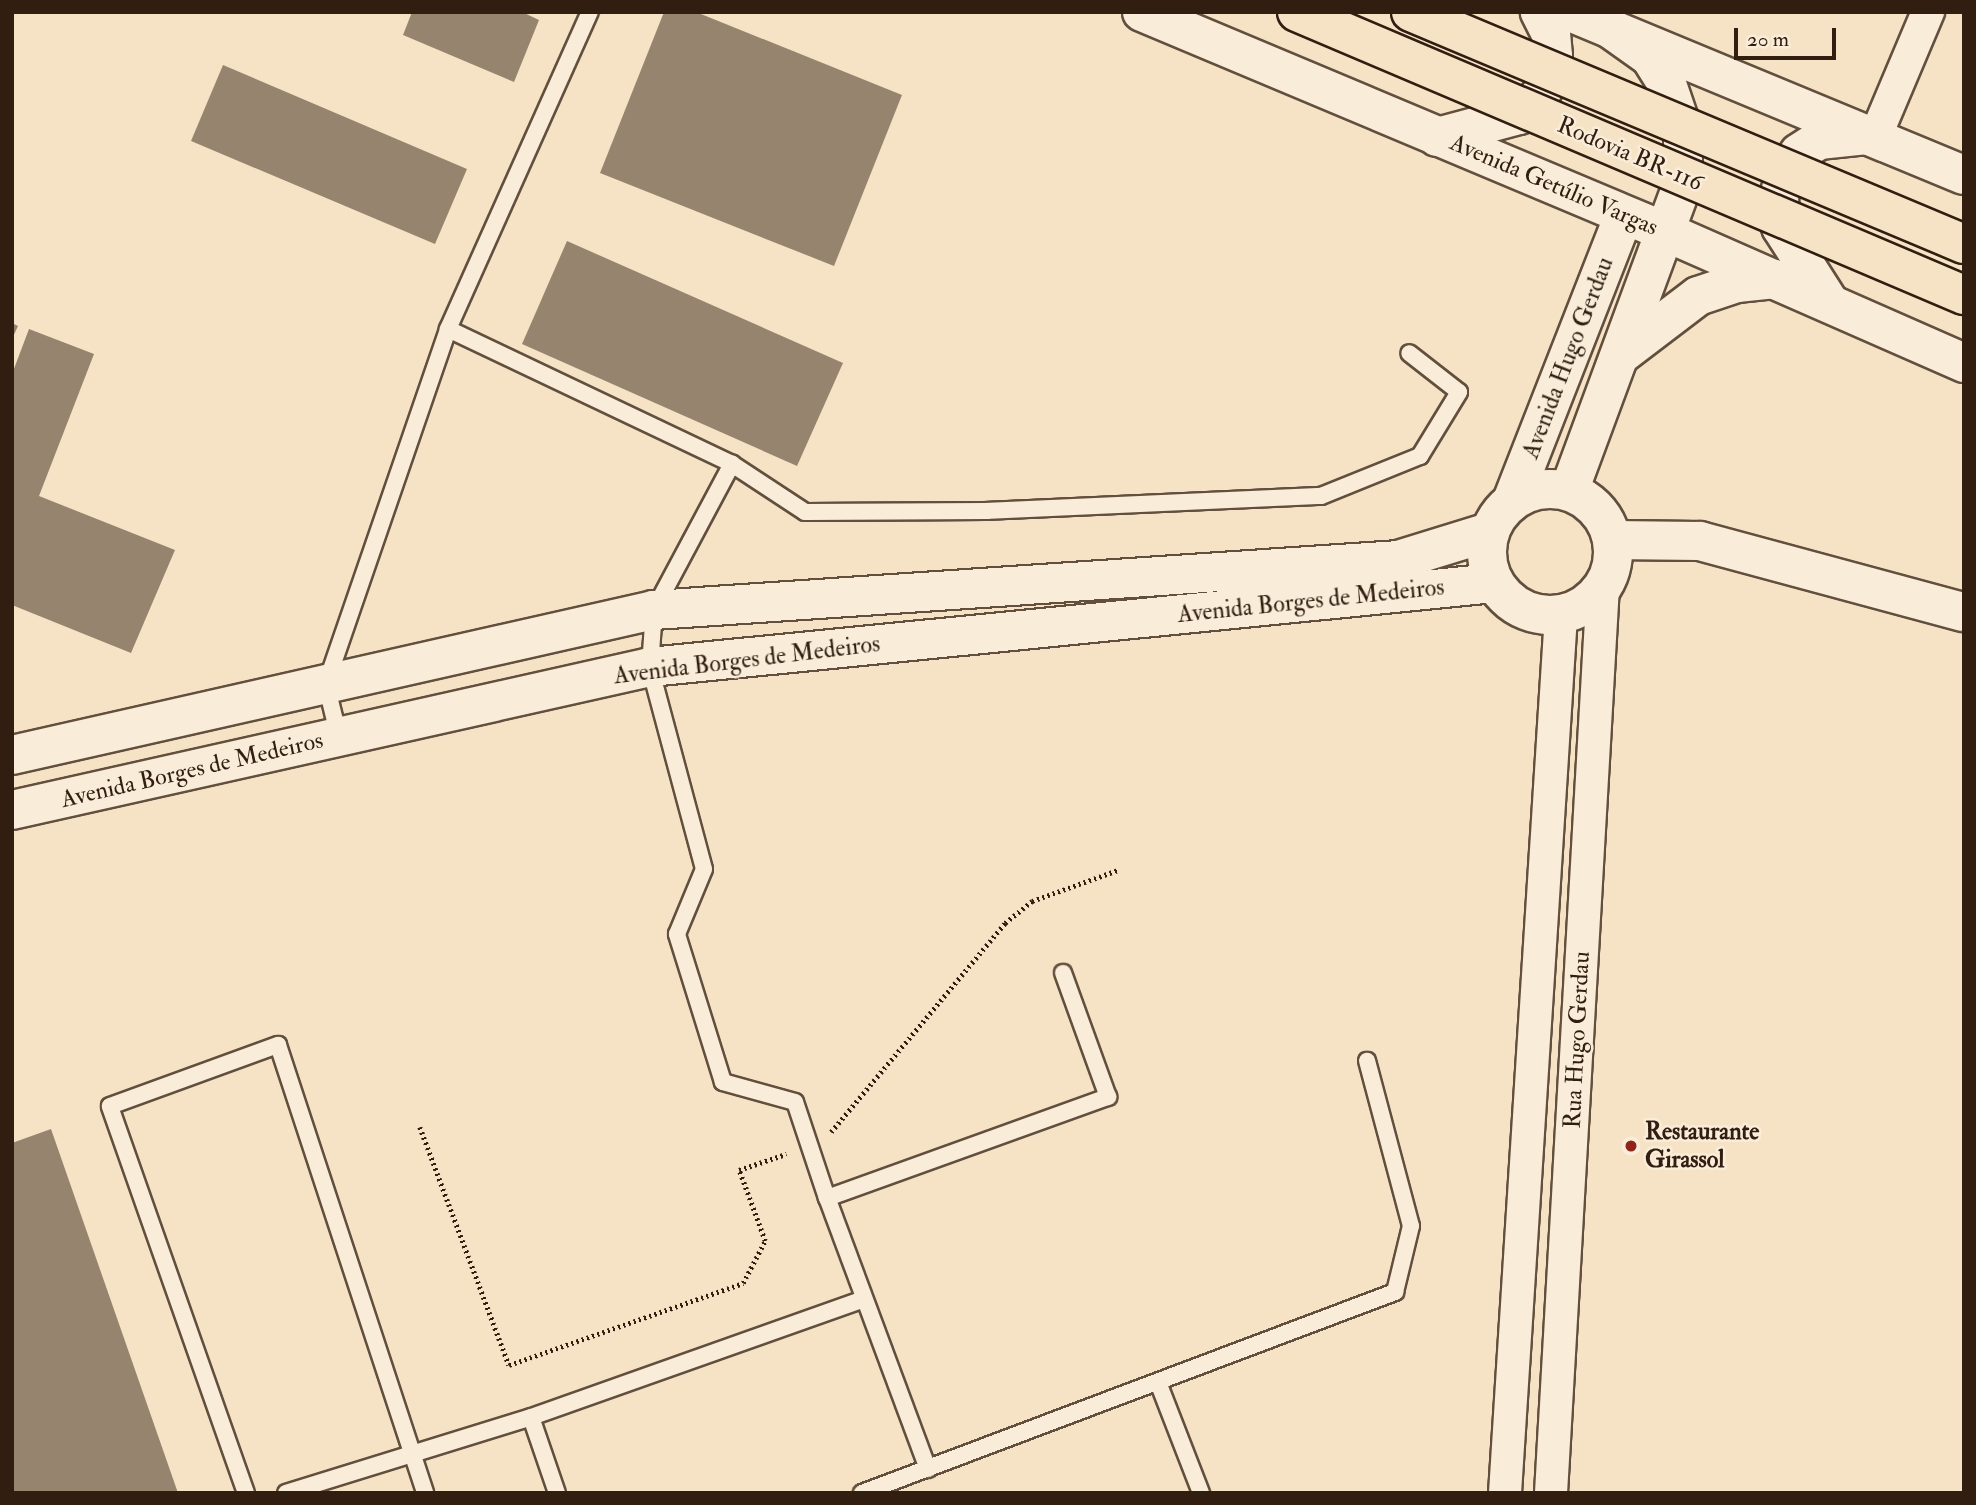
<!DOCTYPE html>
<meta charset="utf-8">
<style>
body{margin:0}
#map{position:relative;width:1976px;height:1505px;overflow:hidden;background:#f6e3c5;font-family:"IM FELL Double Pica",serif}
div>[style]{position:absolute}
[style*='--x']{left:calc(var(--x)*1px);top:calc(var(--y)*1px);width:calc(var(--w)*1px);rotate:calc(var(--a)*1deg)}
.building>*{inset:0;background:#97846f}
.path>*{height:4.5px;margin-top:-2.25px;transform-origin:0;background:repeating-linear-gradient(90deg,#311e11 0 2px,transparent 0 5.5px)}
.roads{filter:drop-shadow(2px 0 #624f3e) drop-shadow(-2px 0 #624f3e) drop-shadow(0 2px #624f3e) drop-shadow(0 -2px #624f3e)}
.lane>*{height:16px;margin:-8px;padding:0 8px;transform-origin:8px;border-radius:8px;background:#f9edd9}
.street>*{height:32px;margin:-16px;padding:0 16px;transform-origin:16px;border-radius:16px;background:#f9edd9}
.secondary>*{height:38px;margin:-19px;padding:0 19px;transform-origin:19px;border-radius:19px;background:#f9edd9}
.secondary>.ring{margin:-19px;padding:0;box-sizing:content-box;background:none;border:38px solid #f9edd9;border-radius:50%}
.bridges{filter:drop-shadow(2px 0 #311e11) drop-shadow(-2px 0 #311e11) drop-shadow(0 2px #311e11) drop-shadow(0 -2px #311e11)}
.highway-bridge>*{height:38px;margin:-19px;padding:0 19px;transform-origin:19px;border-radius:19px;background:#f6e3c5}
.dots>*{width:19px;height:19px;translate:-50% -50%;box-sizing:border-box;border:4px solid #f9edd9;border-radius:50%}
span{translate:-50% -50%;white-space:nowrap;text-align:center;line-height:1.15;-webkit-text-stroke:5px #f9edd9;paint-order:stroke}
.street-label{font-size:24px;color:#311e11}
.poi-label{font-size:24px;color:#311e11;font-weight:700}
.left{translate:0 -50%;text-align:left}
.frame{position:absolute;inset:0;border:14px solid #311e11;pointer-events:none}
.scale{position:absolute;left:1734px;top:28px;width:102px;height:32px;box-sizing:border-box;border:4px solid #311e11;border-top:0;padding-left:9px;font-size:21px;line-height:24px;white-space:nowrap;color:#311e11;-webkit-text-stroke:5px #f9edd9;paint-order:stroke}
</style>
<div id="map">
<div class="building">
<i style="clip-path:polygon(412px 12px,522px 12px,539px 20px,514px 82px,403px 35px)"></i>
<i style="clip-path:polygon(664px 12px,696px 12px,902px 95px,834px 266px,600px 173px)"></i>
<i style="clip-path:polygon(223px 65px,467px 169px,435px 244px,191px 141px)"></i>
<i style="clip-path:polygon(567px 241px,843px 363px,797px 466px,522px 344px)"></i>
<i style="clip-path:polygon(12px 323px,18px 326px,12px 339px)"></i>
<i style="clip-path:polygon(29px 329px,94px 354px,39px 496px,175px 550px,131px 653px,12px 605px,12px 374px)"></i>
<i style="clip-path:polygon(51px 1129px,178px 1493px,12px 1493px,12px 1143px)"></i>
</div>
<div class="path">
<i style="--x:420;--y:1127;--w:254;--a:69.5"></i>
<i style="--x:509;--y:1365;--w:248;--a:-19.3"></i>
<i style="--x:743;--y:1283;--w:47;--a:-62.4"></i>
<i style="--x:765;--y:1241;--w:76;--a:-110.1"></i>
<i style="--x:739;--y:1170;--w:50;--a:-18.8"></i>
<i style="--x:831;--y:1132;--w:272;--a:-50.2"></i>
<i style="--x:1005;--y:923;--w:35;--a:-39"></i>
<i style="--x:1032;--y:901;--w:91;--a:-19.8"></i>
</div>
<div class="roads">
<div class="lane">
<i style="--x:448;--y:329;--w:347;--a:-65.9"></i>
<i style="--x:339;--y:737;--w:55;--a:-103.8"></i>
<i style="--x:326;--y:684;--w:375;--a:-71"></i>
<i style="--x:448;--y:329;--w:314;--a:25.4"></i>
<i style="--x:827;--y:1198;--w:101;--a:-108.4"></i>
<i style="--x:795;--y:1102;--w:75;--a:-164.5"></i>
<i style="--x:723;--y:1082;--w:155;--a:-107.3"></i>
<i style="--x:677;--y:934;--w:70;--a:-67.4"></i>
<i style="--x:704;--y:869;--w:209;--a:-105"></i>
<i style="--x:650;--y:667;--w:57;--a:-86"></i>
<i style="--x:654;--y:610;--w:166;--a:-61.9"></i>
<i style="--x:732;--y:464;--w:87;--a:33.3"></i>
<i style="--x:805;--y:512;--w:182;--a:-0.3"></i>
<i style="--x:987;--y:511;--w:334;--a:-2.6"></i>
<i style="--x:1321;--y:496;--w:107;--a:-22"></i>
<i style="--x:1420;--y:456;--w:75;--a:-58.6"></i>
<i style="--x:1459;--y:392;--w:63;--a:-142"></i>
<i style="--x:1158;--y:1382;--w:119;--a:68.8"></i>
<i style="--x:928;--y:1469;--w:289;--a:-110.4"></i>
<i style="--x:827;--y:1198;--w:299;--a:-19.8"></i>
<i style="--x:1108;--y:1097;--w:132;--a:-109.9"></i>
<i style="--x:246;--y:1493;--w:410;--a:-109.4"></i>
<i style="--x:110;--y:1106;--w:179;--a:-20"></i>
<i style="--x:278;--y:1045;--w:472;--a:71.8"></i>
<i style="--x:286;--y:1493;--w:257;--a:-17.2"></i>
<i style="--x:557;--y:1493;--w:80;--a:-108.9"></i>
<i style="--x:531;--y:1417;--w:351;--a:-19.5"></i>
<i style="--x:862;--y:1493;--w:570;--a:-20.66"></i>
<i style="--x:1395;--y:1292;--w:68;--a:-76.4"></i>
<i style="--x:1411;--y:1226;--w:171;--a:-104.9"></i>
</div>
<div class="street">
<i style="--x:1876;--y:135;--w:134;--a:-67.1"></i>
<i style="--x:1505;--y:1493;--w:880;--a:-86.35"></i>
<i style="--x:1551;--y:1493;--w:907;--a:-86.72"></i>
</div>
<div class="secondary">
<i style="--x:1142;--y:12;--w:568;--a:22.77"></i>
<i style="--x:1666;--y:232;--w:326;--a:23.7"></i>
<i style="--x:1570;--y:12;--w:426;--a:22.5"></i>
<i style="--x:1437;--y:137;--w:85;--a:-15"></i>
<i style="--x:1519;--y:115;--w:27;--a:-42"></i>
<i style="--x:1539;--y:97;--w:21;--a:-61"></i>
<i style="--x:1549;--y:79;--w:23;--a:-80"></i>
<i style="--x:1553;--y:56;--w:22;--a:-95"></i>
<i style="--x:1551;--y:34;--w:25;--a:-117"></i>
<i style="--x:1829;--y:302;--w:89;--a:-122.6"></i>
<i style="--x:1781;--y:227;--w:30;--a:-94"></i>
<i style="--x:1779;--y:197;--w:25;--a:-76"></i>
<i style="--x:1785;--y:173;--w:24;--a:-55"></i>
<i style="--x:1799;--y:153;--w:24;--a:-33"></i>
<i style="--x:1819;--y:140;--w:48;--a:-5.9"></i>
<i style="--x:1623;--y:353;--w:94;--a:-37.2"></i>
<i style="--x:1698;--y:296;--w:41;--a:-18.4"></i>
<i style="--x:1737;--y:283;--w:38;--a:-6"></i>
<i class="ring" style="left:1487px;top:489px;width:88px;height:88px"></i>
<i style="--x:1569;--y:491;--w:328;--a:-69.7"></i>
<i style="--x:1683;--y:183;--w:52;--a:-90"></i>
<i style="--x:1683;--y:131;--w:50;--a:-108.8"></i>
<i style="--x:1667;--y:84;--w:32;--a:-122"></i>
<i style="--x:1650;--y:57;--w:50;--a:-144.7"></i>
<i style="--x:1512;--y:501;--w:307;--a:-68.6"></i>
<i style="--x:1612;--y:540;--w:88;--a:0.7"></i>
<i style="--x:1700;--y:541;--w:273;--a:15.1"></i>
<i style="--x:12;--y:755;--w:658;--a:-12.73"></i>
<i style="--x:654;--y:610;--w:746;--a:-3.84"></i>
<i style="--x:1398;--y:560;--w:95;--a:-17.1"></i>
<i style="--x:12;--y:810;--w:654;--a:-12.63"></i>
<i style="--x:650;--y:667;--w:848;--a:-5.68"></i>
</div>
</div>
<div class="bridges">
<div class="highway-bridge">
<i style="--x:1297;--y:12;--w:725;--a:22.99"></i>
<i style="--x:1411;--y:12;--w:600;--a:22.76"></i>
</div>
</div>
<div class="dots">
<i style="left:1631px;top:1146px;background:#8f2418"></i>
</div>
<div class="street-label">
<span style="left:1630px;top:154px;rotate:23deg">Rodovia BR-116</span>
<span style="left:1554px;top:185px;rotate:23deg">Avenida Getúlio Vargas</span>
<span style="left:1568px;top:358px;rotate:-69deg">Avenida Hugo Gerdau</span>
<span style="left:1311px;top:601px;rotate:-6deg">Avenida Borges de Medeiros</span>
<span style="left:747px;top:660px;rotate:-7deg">Avenida Borges de Medeiros</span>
<span style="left:192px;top:770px;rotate:-13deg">Avenida Borges de Medeiros</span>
<span style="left:1577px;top:1040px;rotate:-87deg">Rua Hugo Gerdau</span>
</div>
<div class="poi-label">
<span class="left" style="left:1645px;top:1146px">Restaurante<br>Girassol</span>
</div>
<div class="frame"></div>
<div class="scale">20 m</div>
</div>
